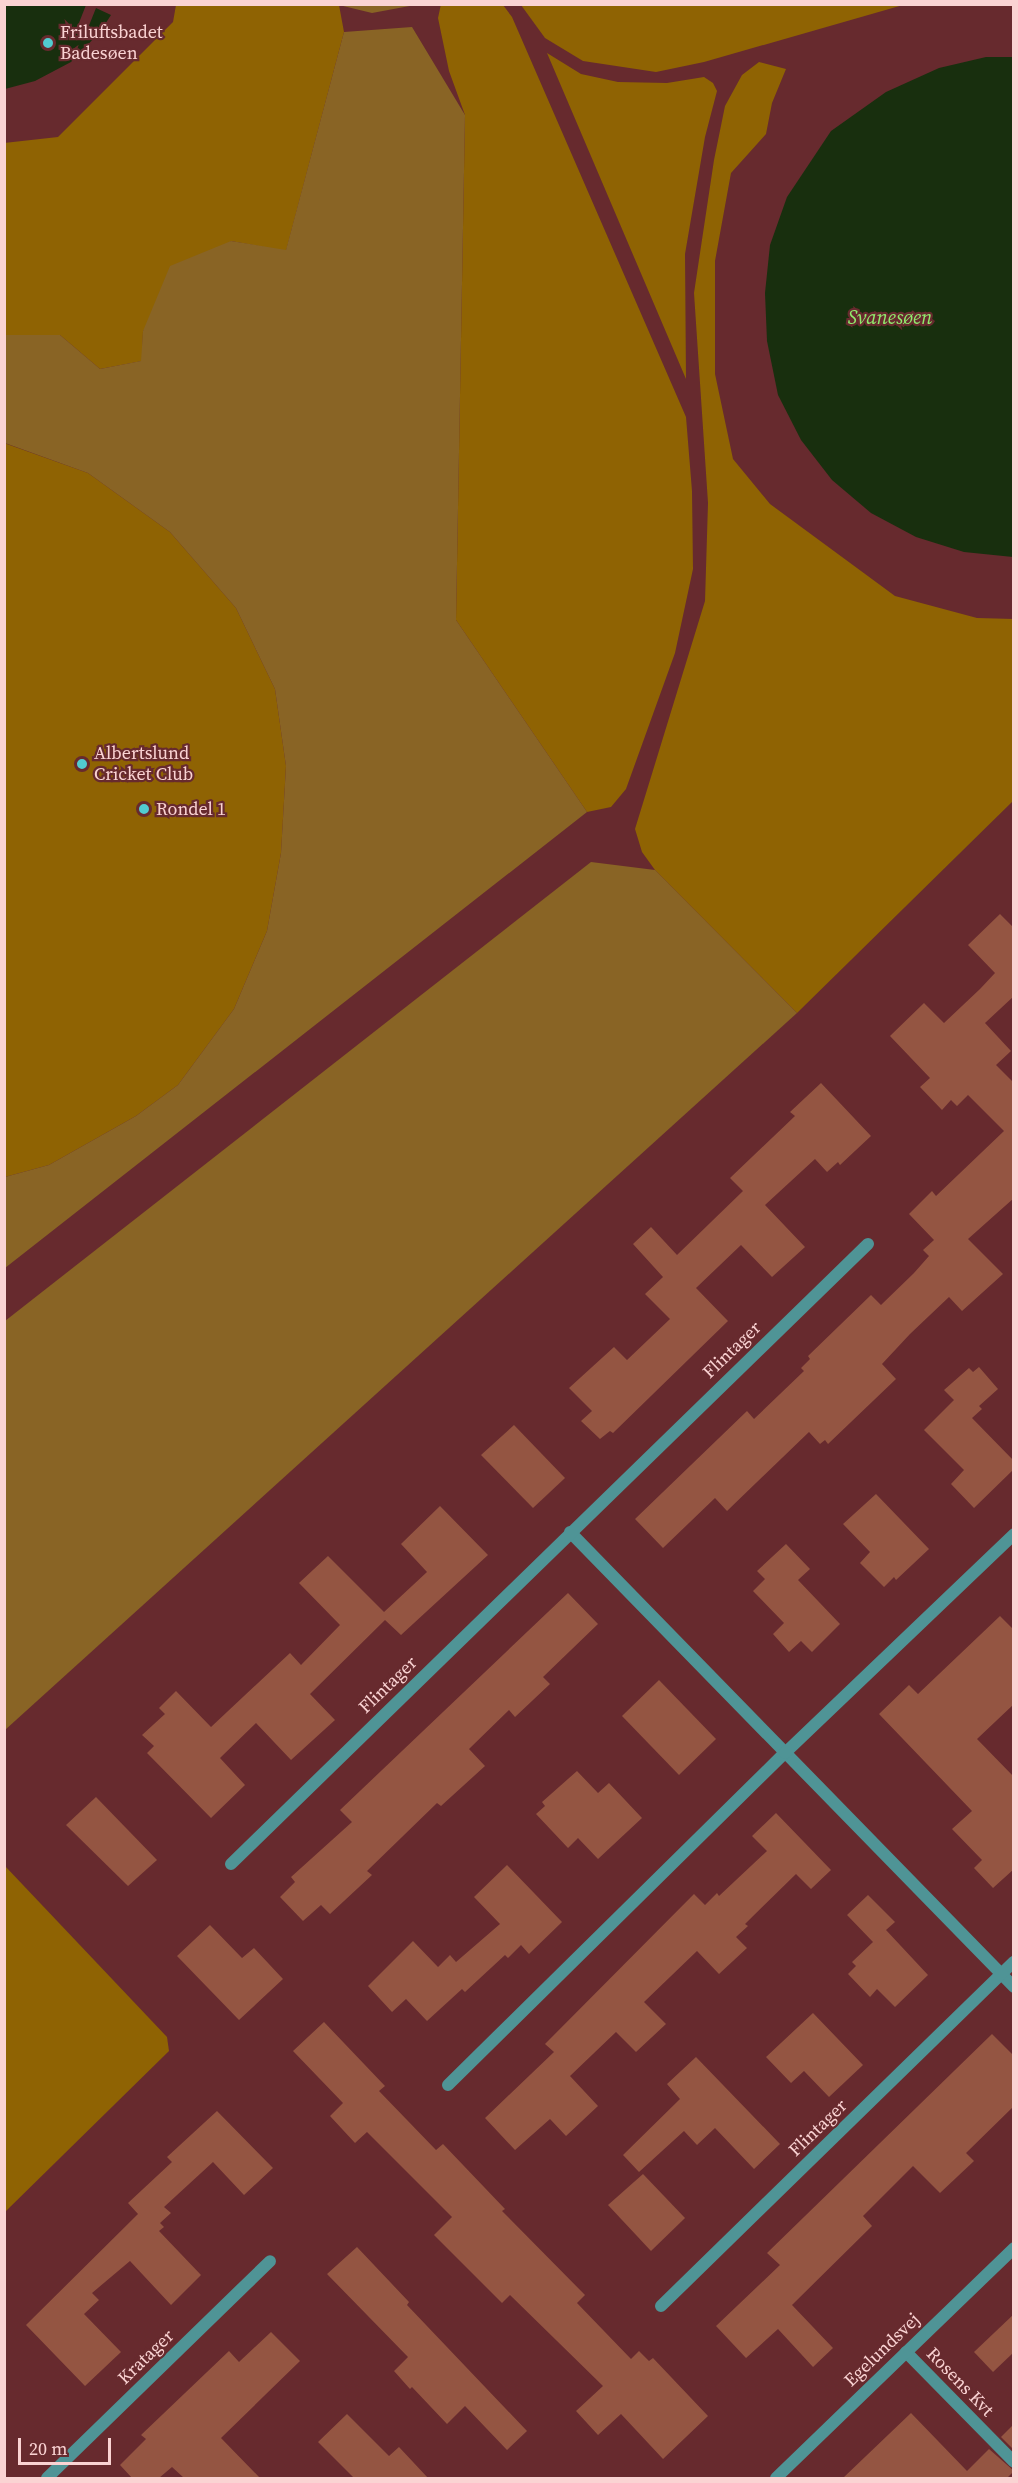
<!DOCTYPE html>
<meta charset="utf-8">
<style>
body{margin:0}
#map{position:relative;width:1018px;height:2483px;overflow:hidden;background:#672a2e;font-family:"Source Serif 4",serif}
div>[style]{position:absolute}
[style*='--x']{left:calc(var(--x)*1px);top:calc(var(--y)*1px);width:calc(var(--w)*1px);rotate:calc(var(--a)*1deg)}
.green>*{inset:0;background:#8f6303}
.forest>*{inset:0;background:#896425}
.water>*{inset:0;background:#182f0e}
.building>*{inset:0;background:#945542}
.street>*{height:12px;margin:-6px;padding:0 6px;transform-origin:6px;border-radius:6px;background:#4f9496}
.dots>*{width:16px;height:16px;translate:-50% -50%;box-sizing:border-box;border:3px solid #672a2e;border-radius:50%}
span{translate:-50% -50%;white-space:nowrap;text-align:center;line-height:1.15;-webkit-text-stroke:4.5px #672a2e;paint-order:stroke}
.poi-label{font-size:18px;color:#fad3d3}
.left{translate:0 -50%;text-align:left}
.street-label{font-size:18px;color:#fad3d3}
.water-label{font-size:20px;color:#90eb6d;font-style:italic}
.frame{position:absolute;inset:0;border:6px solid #fad3d3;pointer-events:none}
.scale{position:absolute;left:18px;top:2438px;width:93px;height:27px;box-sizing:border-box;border:3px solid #fad3d3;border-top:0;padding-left:8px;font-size:18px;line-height:21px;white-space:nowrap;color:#fad3d3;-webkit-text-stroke:4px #672a2e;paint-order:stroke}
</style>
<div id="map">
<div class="green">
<i style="clip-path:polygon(441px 4px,503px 5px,512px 17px,686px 417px,692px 491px,693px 569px,675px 653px,626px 789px,611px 807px,587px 812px,456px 620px,465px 115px,449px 71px,438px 18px)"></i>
<i style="clip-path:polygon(176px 5px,339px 5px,344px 32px,286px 251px,231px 241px,143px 331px,142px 361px,100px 369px,60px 335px,5px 335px,4px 143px,58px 137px,173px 22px)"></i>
<i style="clip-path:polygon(521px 5px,903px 5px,704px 62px,656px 72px,583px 61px,545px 38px)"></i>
<i style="clip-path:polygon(547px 53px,581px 74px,618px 82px,667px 83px,704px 77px,713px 83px,717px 91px,705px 137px,685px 254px,686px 379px)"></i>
<i style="clip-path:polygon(759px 62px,786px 69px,772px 103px,766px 134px,731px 173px,715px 261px,715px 374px,733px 459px,770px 504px,895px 596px,977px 618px,1014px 619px,1013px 801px,797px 1013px,655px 870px,642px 852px,635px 829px,705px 601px,708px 503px,694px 293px,714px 160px,725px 106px,742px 75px)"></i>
<i style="clip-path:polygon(4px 443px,88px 473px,170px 532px,236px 608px,275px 689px,286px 766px,281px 853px,267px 931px,234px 1009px,178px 1085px,136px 1116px,49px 1165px,5px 1177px)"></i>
<i style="clip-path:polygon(5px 1866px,167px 2037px,169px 2051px,5px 2212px)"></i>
</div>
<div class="forest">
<i style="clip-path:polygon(339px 5px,339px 4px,415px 5px,372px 13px)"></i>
<i style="clip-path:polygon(412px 27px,465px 115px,456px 620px,587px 812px,5px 1268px,5px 1177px,49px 1165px,136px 1116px,178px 1085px,234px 1009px,267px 931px,281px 853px,286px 766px,275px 689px,236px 608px,170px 532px,88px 473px,5px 443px,5px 335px,60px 335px,100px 369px,141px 361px,143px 331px,170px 266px,231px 241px,286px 250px,344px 32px)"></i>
<i style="clip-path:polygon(591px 862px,655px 870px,797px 1013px,5px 1730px,5px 1321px)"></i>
</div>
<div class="water">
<i style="clip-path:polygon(5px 4px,86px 5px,75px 33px,84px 38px,96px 8px,111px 15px,100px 32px,71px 62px,35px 81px,5px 89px)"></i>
<i style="clip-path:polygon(986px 57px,1013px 57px,1013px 557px,964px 552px,916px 537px,871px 513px,832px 480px,801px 440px,778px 395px,767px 341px,765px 293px,770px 245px,787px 197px,831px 131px,886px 92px,939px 68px)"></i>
</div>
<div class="building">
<i style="clip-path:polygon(1000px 914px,1014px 928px,1014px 996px,985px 1023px,1011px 1051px,996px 1065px,1014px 1083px,1014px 1198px,968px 1239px,1003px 1274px,962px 1311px,949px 1297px,910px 1334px,882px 1364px,896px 1379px,828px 1444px,825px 1440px,820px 1444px,809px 1432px,727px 1511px,715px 1498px,663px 1548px,635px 1519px,747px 1411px,754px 1419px,804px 1371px,801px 1368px,810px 1359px,808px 1356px,871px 1295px,881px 1305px,914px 1273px,929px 1256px,923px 1250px,934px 1240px,909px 1214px,932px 1191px,936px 1196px,1004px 1131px,968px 1095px,957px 1106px,951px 1100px,942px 1110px,920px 1087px,930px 1078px,890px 1036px,924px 1003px,944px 1023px,980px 989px,995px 973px,968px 945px)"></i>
<i style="clip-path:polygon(821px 1083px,871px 1136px,840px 1165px,838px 1162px,827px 1172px,815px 1159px,765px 1205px,805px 1247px,772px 1277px,741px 1245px,696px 1288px,728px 1321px,613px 1433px,610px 1431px,600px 1439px,581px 1421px,592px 1411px,569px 1388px,614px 1347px,627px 1360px,670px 1319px,645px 1294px,663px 1277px,633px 1244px,651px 1227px,677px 1255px,743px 1191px,730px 1178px,795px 1116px,790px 1112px)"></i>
<i style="clip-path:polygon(979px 1367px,998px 1389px,979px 1406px,982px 1409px,972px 1418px,1014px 1461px,1014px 1469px,974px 1508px,951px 1484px,964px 1470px,924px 1430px,954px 1400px,944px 1390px,969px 1368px,973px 1372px)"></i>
<i style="clip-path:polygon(514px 1425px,565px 1478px,533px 1508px,481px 1455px)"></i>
<i style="clip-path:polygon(876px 1494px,929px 1549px,896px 1580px,894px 1577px,884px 1587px,860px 1563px,870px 1552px,843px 1524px)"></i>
<i style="clip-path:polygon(440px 1506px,488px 1555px,401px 1635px,385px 1620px,310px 1694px,335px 1720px,291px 1760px,256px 1723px,220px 1758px,245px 1785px,211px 1818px,147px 1753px,154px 1746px,142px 1735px,165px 1714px,159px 1708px,176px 1691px,211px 1727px,290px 1653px,301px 1665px,340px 1625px,299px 1583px,328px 1556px,384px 1612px,427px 1572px,401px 1544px)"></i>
<i style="clip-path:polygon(786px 1544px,810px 1569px,798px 1580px,840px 1624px,812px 1652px,801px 1641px,789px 1652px,773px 1634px,784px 1623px,753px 1591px,765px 1579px,757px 1571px)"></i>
<i style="clip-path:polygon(568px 1593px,598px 1624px,543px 1677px,550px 1684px,515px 1717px,509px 1710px,469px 1749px,485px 1766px,441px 1806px,437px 1803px,367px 1871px,372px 1875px,330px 1914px,321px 1905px,303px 1921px,280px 1897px,295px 1882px,291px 1877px,352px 1822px,340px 1810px)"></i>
<i style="clip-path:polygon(1000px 1616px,1014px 1630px,1014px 1704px,977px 1739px,1014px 1777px,1014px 1869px,993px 1888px,974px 1868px,982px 1860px,952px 1829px,972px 1811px,879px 1714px,909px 1685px,918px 1694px)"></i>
<i style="clip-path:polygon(659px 1680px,716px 1739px,679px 1775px,622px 1716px)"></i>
<i style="clip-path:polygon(577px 1771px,598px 1793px,609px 1783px,642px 1818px,598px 1859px,578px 1838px,568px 1848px,536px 1814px,545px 1806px,542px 1802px)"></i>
<i style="clip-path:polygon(96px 1797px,157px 1860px,128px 1886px,66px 1825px)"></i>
<i style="clip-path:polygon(776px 1813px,831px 1870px,811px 1889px,796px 1874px,745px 1924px,748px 1926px,736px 1937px,747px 1948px,719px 1974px,697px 1951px,644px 2002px,666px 2024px,636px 2052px,616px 2032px,570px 2076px,598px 2106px,566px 2136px,550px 2119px,515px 2150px,485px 2118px,554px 2052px,545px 2044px,694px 1894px,705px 1905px,717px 1893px,719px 1896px,767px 1851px,752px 1836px)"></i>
<i style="clip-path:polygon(507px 1865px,562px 1922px,529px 1954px,521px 1945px,508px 1958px,505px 1955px,465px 1992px,462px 1989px,427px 2021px,406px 1999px,392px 2012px,368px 1986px,413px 1941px,438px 1967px,450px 1955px,456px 1962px,500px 1924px,474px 1897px)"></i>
<i style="clip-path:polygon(868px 1895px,895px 1922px,886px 1930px,928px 1975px,895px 2007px,877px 1989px,870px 1997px,848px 1974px,856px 1966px,852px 1962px,873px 1942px,847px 1915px)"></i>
<i style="clip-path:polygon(210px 1925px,242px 1958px,254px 1948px,283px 1979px,239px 2020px,177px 1956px)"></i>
<i style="clip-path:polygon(813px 2013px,863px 2065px,829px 2097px,804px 2071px,791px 2083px,766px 2057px)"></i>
<i style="clip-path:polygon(324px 2022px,385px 2086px,379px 2091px,436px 2150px,443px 2144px,505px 2209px,502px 2211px,585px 2295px,577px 2303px,631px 2359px,639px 2351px,649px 2361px,653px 2358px,708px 2416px,663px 2459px,621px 2414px,598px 2435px,576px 2411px,603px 2386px,510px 2295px,502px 2303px,434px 2235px,452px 2217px,367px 2132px,355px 2143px,330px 2116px,343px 2103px,293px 2051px)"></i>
<i style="clip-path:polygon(992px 2034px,1014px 2056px,1014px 2106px,966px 2153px,974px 2161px,940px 2193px,913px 2166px,863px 2216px,872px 2226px,792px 2305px,833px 2348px,813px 2367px,778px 2329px,746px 2358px,716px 2326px,780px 2265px,767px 2253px)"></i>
<i style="clip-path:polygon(696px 2057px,780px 2144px,754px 2169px,715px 2128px,697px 2145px,684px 2131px,639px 2172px,623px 2155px,680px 2099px,667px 2084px)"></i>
<i style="clip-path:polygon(217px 2111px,273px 2168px,244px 2195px,213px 2162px,164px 2207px,171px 2213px,160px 2223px,164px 2227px,159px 2231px,201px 2275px,171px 2305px,130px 2261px,92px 2293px,99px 2300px,84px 2314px,121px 2352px,85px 2386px,26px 2325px,138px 2214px,128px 2203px,172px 2162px,167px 2157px)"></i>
<i style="clip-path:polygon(643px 2174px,685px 2218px,651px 2251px,608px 2205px)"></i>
<i style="clip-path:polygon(357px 2247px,409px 2302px,407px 2305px,527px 2431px,507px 2450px,465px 2406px,447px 2424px,412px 2387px,410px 2389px,394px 2371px,408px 2357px,327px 2274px)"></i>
<i style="clip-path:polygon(1014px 2314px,1014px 2352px,993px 2372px,974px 2352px)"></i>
<i style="clip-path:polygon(271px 2332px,300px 2361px,221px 2438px,260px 2478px,184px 2478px,172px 2467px,159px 2478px,132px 2478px,120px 2465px,146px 2439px,141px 2435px,229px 2351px,239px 2362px)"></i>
<i style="clip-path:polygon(911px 2413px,967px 2471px,989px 2449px,1014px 2471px,1007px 2478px,843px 2478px)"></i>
<i style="clip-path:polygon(347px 2414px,389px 2456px,399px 2447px,428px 2478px,354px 2478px,318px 2442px)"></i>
<i style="clip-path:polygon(1014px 2424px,1014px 2450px,1001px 2437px)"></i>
</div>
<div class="street">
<i style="--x:570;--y:1532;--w:636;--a:45.7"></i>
<i style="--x:231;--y:1864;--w:889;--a:-44.23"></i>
<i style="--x:448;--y:2085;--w:473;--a:-44.6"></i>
<i style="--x:785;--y:1753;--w:317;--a:-43.7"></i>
<i style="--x:661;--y:2306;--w:493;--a:-44.3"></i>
<i style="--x:906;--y:2352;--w:154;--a:45.5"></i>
<i style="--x:47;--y:2478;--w:311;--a:-44.2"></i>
<i style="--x:776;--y:2478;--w:331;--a:-44"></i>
</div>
<div class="dots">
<i style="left:48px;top:43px;background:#52ccd0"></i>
<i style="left:82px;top:764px;background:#52ccd0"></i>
<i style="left:144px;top:809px;background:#52ccd0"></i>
</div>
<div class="poi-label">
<span class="left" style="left:60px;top:43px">Friluftsbadet<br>Badesøen</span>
<span class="left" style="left:94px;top:764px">Albertslund<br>Cricket Club</span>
<span class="left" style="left:156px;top:809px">Rondel 1</span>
</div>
<div class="street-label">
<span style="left:732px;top:1350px;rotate:-44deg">Flintager</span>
<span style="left:388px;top:1685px;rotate:-44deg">Flintager</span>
<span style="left:818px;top:2128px;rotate:-44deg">Flintager</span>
<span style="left:882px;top:2350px;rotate:-44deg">Egelundsvej</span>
<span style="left:146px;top:2357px;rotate:-44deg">Kratager</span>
<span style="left:960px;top:2382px;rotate:46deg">Rosens Kvt</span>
</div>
<div class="water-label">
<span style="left:890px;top:317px">Svanesøen</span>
</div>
<div class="frame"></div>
<div class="scale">20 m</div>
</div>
